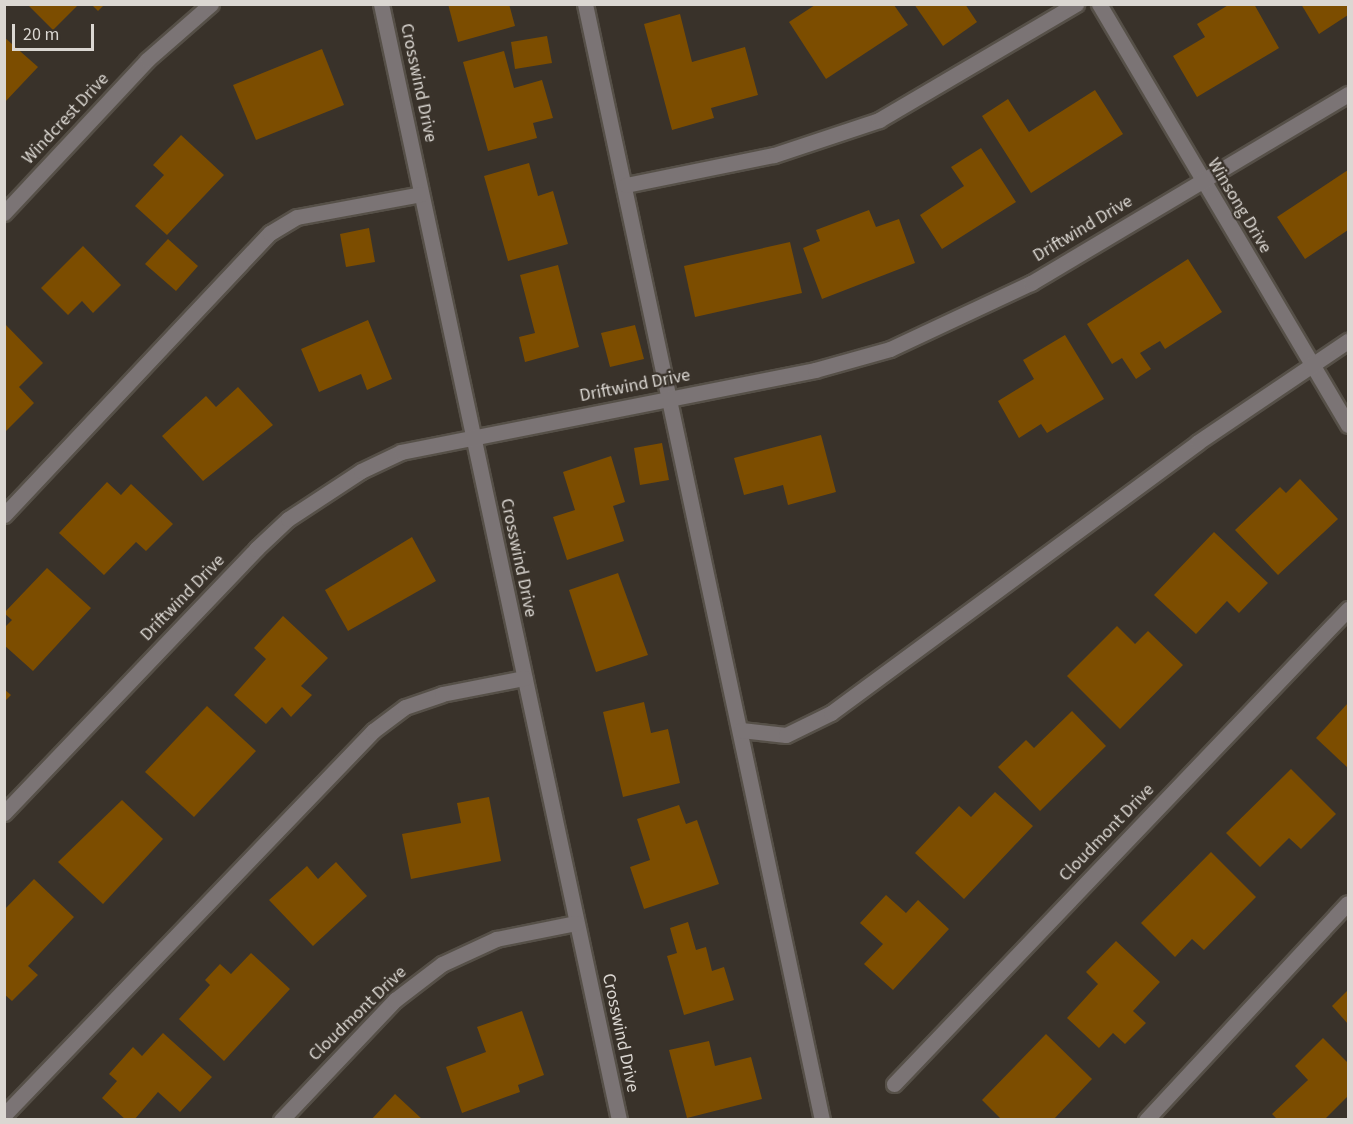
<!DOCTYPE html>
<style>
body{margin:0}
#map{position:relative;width:1353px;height:1124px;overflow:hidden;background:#39322a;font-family:"Source Sans 3",sans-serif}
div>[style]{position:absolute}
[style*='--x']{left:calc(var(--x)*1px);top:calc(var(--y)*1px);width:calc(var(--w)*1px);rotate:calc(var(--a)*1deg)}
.building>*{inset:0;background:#7c4d00}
.roads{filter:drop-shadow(2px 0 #565048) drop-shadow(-2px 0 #565048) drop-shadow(0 2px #565048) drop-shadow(0 -2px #565048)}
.minor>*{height:15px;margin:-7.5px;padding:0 7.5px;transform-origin:7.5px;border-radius:7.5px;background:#7b7475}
span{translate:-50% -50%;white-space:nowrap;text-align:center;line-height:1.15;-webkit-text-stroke:4.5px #39322a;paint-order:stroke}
.street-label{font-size:18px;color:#dbd7d2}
.frame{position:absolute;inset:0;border:6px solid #dbd7d2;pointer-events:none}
.scale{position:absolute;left:12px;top:24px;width:82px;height:27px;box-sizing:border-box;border:3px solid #dbd7d2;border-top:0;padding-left:8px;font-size:18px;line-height:21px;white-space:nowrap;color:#dbd7d2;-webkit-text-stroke:4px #39322a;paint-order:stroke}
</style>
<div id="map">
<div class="building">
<i style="clip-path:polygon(27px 4px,79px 4px,53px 30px)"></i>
<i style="clip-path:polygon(91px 4px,105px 4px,98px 11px)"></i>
<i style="clip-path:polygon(448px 4px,509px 4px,515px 26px,458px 42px)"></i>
<i style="clip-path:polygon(914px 4px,965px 4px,977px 22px,943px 46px)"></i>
<i style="clip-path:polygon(1230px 4px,1254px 4px,1279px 48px,1197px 97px,1173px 56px,1205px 37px,1197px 24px)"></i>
<i style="clip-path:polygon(1301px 4px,1348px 4px,1348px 15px,1319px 34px)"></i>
<i style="clip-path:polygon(815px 5px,894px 5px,908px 25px,826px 79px,789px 22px)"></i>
<i style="clip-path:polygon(680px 14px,692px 62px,745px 47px,758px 95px,711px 108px,714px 118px,672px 130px,644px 24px)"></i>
<i style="clip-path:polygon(547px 36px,552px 63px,515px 69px,511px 42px)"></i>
<i style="clip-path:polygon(4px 37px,38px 67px,4px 103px)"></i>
<i style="clip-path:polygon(322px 49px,344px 105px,256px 140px,233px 85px)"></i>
<i style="clip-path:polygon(504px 51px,514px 88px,542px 80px,553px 118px,533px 123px,537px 138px,488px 151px,463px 62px)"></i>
<i style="clip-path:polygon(1095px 90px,1123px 134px,1031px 193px,982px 116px,1008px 99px,1029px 132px)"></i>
<i style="clip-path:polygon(181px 135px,224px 175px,167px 235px,135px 206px,164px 175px,153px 165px)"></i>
<i style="clip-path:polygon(981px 148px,1016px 202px,942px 249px,920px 215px,964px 186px,951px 167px)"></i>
<i style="clip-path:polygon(529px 163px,538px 196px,553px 191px,568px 244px,508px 261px,484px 176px)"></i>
<i style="clip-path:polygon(1348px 170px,1348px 230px,1305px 259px,1277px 217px)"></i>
<i style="clip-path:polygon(869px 210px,876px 227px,899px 219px,915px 263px,822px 299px,803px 248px,820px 241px,816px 230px)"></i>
<i style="clip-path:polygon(369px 228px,375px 262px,346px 267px,340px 234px)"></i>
<i style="clip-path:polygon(168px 239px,198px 266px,176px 291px,145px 264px)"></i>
<i style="clip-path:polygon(790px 242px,802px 293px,695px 317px,684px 266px)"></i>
<i style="clip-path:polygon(83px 246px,121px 285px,93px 313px,82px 301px,68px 315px,41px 288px)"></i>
<i style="clip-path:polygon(1188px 259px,1222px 312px,1165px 349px,1160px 341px,1140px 353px,1151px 369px,1136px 379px,1122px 358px,1112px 364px,1087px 324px)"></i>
<i style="clip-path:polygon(558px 265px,579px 347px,525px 362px,519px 337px,535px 333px,520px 275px)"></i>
<i style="clip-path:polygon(368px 320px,392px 379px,367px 390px,361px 374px,319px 392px,301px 349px)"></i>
<i style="clip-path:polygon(4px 323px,43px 363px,19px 387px,34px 403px,4px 433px)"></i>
<i style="clip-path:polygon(635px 325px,644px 359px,610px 367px,601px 333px)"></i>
<i style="clip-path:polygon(1065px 335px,1104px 399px,1047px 433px,1041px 424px,1019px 438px,998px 401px,1034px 379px,1023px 360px)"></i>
<i style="clip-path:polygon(238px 387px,273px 425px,203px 481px,162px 436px,206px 396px,216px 407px)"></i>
<i style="clip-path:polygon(821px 435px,836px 492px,788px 505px,783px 485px,744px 495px,734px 458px)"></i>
<i style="clip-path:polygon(662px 443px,669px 480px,640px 485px,634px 448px)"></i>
<i style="clip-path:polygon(611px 456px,625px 502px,613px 506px,624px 541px,567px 560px,553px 517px,575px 510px,563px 472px)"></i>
<i style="clip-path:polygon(1300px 479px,1338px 519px,1278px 575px,1235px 530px,1280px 487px,1286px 493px)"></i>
<i style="clip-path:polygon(107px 482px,121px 495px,131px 484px,173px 524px,146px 551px,136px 542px,104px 575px,59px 533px)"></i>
<i style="clip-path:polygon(1214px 532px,1268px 583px,1239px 613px,1227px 601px,1196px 634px,1154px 595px)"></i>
<i style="clip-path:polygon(412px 537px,436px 581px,348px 631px,325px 590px)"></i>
<i style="clip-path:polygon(47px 568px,91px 608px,33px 671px,4px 645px,4px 628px,12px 620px,4px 613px)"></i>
<i style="clip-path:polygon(618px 573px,648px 655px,596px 672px,569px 590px)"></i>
<i style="clip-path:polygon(283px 616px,328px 658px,301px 686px,312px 695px,291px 717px,282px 707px,266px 724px,234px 695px,266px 659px,254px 648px)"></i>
<i style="clip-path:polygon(1117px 626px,1135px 644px,1148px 631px,1183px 665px,1120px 729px,1067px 676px)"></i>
<i style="clip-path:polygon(4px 689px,11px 695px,4px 702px)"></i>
<i style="clip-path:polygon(644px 702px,651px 733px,668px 729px,680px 783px,623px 797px,603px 712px)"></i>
<i style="clip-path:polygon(1348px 703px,1348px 768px,1316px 738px)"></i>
<i style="clip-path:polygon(207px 706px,256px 751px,194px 817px,145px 772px)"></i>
<i style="clip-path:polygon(1072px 711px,1106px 746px,1040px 811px,998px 767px,1026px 740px,1034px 748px)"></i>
<i style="clip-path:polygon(1291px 769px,1336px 814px,1301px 849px,1289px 838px,1260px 867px,1226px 833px)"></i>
<i style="clip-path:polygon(995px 792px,1033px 826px,964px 899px,915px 853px,959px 806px,971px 817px)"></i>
<i style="clip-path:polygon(489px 797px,501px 861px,411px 879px,402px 834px,461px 823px,457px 803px)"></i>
<i style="clip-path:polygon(122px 800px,163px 839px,103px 904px,58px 862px)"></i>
<i style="clip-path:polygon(679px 805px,686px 824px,697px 820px,719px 884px,644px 909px,630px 867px,650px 860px,637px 819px)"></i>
<i style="clip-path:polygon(1211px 852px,1256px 897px,1204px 950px,1192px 939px,1175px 957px,1141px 923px)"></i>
<i style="clip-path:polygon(336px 862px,367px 896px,313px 946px,269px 900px,307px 866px,318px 879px)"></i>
<i style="clip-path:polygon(34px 879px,74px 917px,28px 966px,38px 975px,12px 1001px,4px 994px,4px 910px)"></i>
<i style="clip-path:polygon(886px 895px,906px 913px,918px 900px,949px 929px,893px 990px,864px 964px,883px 944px,860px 923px)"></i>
<i style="clip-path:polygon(688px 922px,696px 950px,706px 947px,712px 971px,724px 967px,734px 1000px,684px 1015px,667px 956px,677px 953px,670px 928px)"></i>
<i style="clip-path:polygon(1116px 941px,1160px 982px,1133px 1011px,1146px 1023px,1125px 1044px,1113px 1033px,1099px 1048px,1067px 1018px,1098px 984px,1086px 972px)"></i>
<i style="clip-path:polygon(251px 953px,290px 989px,224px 1061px,179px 1019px,210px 985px,205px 980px,220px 964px,231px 974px)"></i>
<i style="clip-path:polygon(1348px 990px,1348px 1024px,1332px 1006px)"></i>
<i style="clip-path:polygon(522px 1011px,544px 1075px,518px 1085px,520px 1092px,462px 1113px,446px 1067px,486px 1052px,477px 1027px)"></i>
<i style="clip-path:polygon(163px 1033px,212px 1077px,180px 1112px,158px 1092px,134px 1120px,126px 1120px,102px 1098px,117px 1081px,109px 1074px,133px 1047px,142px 1056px)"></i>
<i style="clip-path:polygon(1046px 1034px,1092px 1079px,1053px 1120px,1002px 1120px,982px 1100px)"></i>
<i style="clip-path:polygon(1323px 1038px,1348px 1063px,1348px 1096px,1324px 1120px,1278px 1120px,1272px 1114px,1308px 1080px,1295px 1066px)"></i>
<i style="clip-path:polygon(709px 1041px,715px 1066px,751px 1057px,762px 1099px,687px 1118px,669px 1050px)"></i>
<i style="clip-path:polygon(395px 1094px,423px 1120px,371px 1120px)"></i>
</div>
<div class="roads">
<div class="minor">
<i style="--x:381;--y:4;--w:1141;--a:77.96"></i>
<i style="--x:585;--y:4;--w:1141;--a:78.01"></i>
<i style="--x:1099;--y:4;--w:489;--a:59.4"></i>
<i style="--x:626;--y:185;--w:151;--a:-11.5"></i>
<i style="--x:774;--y:155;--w:111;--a:-18.4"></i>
<i style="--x:879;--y:120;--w:229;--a:-30.5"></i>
<i style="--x:4;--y:213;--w:209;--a:-46.9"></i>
<i style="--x:147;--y:60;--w:85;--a:-41.2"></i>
<i style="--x:4;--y:515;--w:388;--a:-46.7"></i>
<i style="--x:270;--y:233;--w:31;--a:-31"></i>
<i style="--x:297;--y:217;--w:126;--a:-10.5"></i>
<i style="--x:741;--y:730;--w:45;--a:6.3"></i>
<i style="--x:786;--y:735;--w:50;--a:-26.1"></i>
<i style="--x:831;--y:713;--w:456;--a:-36.4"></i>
<i style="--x:1198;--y:442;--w:181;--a:-34"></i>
<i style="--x:4;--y:813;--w:365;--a:-46.3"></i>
<i style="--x:256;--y:549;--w:44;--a:-43.2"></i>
<i style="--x:288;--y:519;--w:87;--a:-33.3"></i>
<i style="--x:361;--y:471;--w:44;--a:-25.4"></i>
<i style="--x:401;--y:452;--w:422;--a:-11.2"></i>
<i style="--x:815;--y:370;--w:78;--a:-15.6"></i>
<i style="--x:890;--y:349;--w:156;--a:-25.1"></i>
<i style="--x:1031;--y:283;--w:369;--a:-30.8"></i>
<i style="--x:894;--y:1084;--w:657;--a:-46.29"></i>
<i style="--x:4;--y:1115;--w:533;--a:-46.14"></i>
<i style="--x:373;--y:731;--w:40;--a:-37"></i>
<i style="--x:405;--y:707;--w:39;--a:-19"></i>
<i style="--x:442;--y:694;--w:84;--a:-11"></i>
<i style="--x:281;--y:1120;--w:166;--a:-46.5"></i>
<i style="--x:395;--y:1000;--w:59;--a:-37.5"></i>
<i style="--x:442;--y:964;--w:60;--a:-24.8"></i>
<i style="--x:496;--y:939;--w:82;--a:-11.3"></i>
<i style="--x:1146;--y:1120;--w:296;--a:-47.1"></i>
</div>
</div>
<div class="street-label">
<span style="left:418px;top:83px;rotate:78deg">Crosswind Drive</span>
<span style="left:66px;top:119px;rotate:-47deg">Windcrest Drive</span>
<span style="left:1239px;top:206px;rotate:59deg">Winsong Drive</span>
<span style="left:1083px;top:229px;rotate:-31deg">Driftwind Drive</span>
<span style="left:635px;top:386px;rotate:-11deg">Driftwind Drive</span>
<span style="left:518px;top:558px;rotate:78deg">Crosswind Drive</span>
<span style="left:183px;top:598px;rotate:-46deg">Driftwind Drive</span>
<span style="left:1107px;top:833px;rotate:-46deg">Cloudmont Drive</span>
<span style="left:358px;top:1014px;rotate:-44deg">Cloudmont Drive</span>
<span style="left:620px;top:1033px;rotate:78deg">Crosswind Drive</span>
</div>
<div class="frame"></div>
<div class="scale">20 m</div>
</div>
